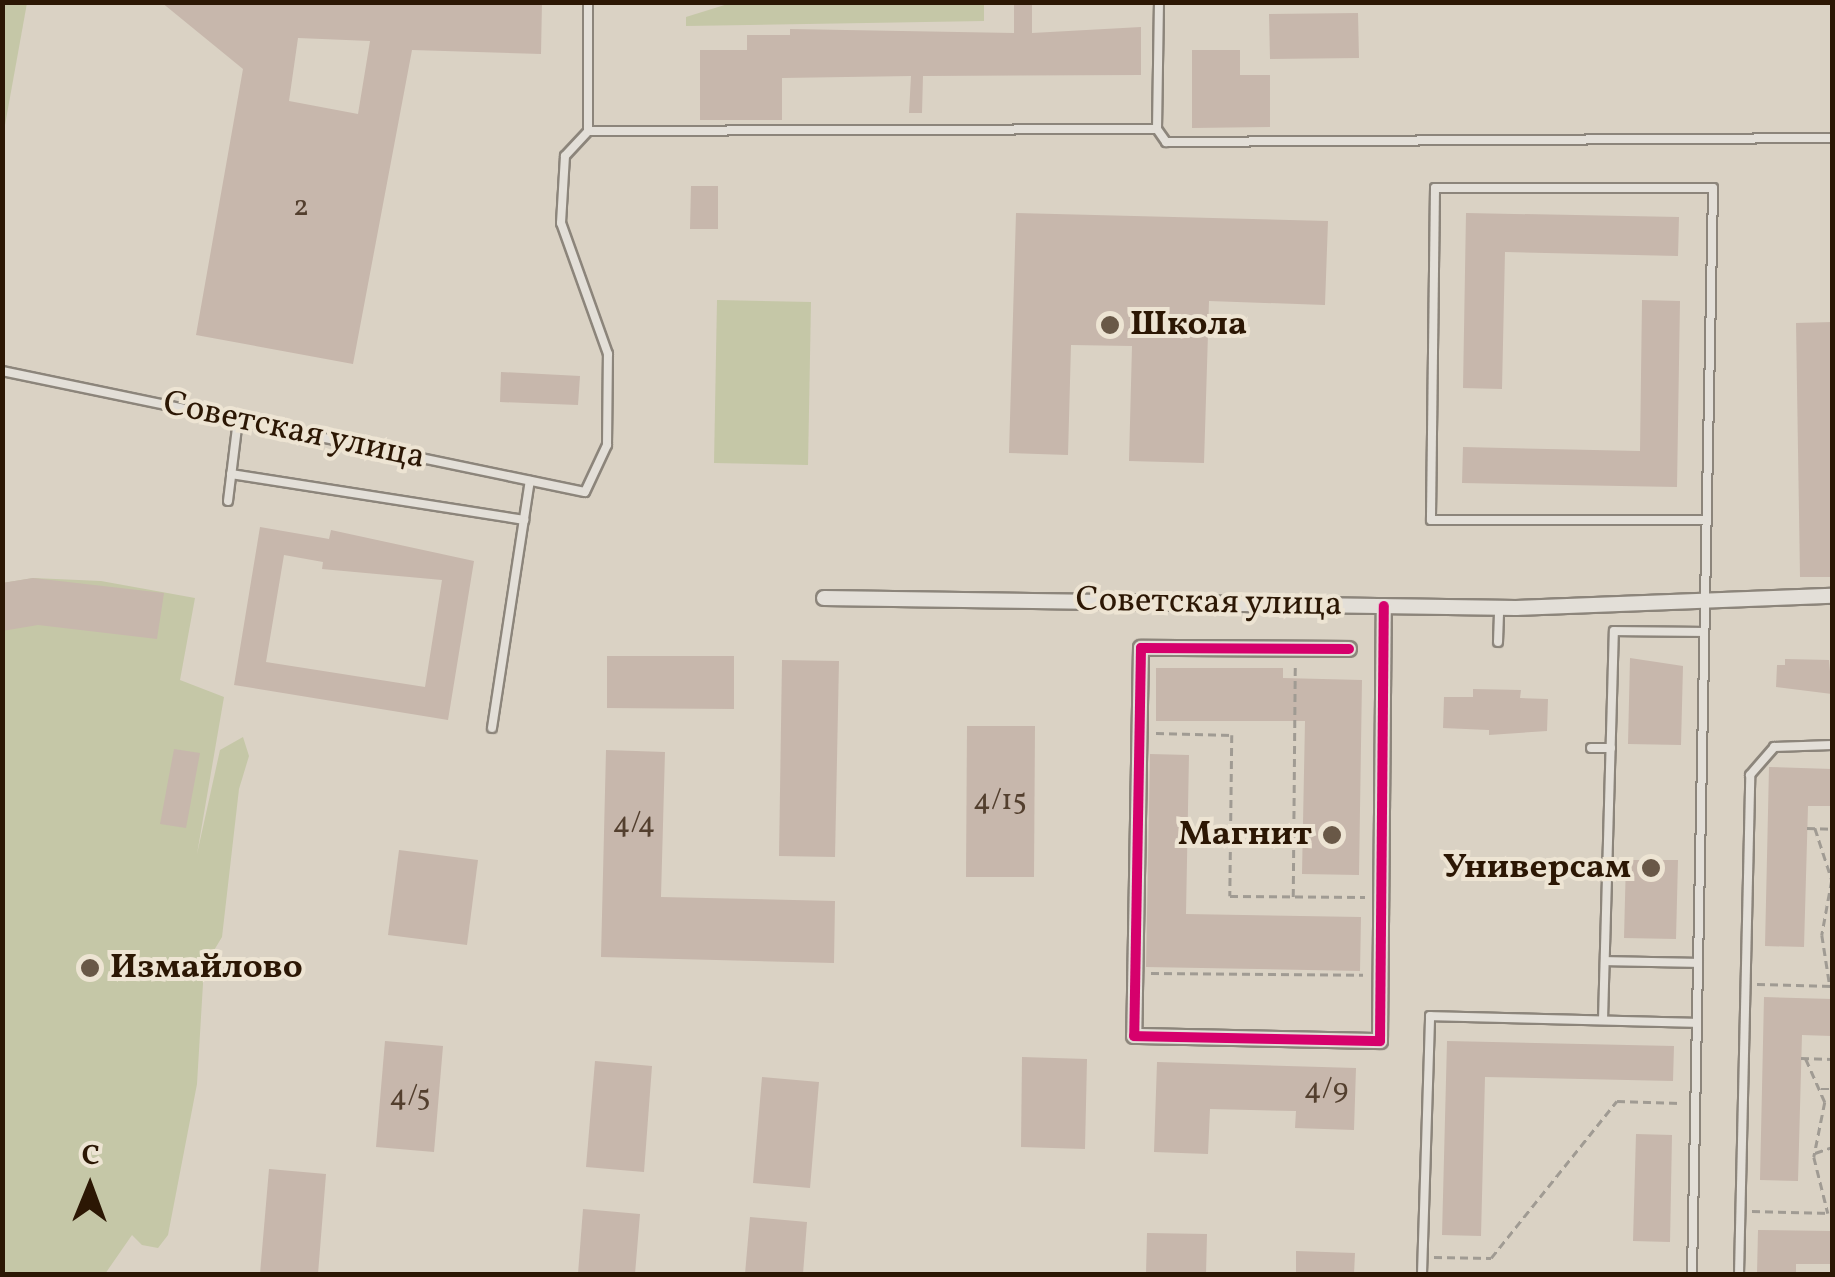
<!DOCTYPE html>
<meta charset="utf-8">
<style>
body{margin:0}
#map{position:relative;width:1835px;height:1277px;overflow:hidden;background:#dad2c4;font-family:Vollkorn,serif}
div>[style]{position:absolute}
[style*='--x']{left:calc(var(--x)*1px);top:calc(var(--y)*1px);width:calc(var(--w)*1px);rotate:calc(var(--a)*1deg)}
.green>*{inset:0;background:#c5c7a7}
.building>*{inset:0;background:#c7b7ac}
.path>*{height:2.5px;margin-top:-1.25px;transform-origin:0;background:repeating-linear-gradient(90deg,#a09b93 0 8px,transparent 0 13px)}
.roads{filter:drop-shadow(2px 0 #8c857b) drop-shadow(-2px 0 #8c857b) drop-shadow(0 2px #8c857b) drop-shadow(0 -2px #8c857b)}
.lane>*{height:8px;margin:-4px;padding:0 4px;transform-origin:4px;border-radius:4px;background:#e3dfd8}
.street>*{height:14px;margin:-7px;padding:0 7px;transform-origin:7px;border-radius:7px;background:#e3dfd8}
.cycleway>*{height:10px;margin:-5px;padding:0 5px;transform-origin:5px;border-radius:5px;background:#d6006c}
.dots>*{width:28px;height:28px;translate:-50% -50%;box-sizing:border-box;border:5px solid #ede4d3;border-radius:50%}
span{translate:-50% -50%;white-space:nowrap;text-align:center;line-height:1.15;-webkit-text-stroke:8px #ede4d3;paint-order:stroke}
.number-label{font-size:30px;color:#533f2e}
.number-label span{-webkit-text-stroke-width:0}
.poi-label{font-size:35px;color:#2c1704;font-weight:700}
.left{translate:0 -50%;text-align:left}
.right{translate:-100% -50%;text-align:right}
.street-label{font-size:35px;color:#2c1704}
.frame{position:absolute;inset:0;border:5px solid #2c1704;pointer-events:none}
.north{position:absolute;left:40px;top:1137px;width:100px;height:100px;-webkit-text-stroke:8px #ede4d3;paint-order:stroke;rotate:1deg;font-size:28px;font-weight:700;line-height:40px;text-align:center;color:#2c1704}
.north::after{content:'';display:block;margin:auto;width:35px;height:45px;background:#2c1704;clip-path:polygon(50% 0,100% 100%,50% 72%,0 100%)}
</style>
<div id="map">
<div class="green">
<i style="clip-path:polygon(3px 2px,27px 3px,3px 136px,2px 3px)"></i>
<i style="clip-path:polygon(731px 3px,984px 3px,984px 21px,686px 26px,686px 17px)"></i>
<i style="clip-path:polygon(717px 300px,811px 302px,808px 465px,714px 463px)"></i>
<i style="clip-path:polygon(33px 578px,101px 581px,195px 598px,180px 680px,224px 697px,197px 854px,220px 750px,243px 737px,249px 756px,239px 789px,222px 937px,204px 967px,197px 1084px,168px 1235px,158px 1248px,142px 1245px,132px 1235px,105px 1274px,3px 1274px,3px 583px)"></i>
</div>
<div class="building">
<i style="clip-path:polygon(evenodd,161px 2px,542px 2px,541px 54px,412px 50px,353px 364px,196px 335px,243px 69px,161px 2px,298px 38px,370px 41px,358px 114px,289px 101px,298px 38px)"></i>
<i style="clip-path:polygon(1014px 2px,1032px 2px,1032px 33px,1141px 27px,1141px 75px,923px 76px,922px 113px,909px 113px,911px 76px,782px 78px,782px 120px,700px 120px,700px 50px,747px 50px,747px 35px,790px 35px,790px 29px,1014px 33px)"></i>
<i style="clip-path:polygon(1358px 13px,1359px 58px,1270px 59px,1269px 14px)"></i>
<i style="clip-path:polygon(1192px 50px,1240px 50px,1240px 75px,1270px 75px,1270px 127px,1192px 128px)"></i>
<i style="clip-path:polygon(691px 186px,718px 186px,718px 229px,690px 229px)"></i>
<i style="clip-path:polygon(1016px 213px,1328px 221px,1325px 305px,1209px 301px,1204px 463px,1129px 461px,1132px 346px,1071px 345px,1068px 455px,1009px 453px)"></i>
<i style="clip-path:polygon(1466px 213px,1679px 217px,1678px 256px,1505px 252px,1502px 389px,1463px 388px)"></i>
<i style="clip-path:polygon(1642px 300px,1680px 301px,1677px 487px,1462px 483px,1463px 447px,1640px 451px)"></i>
<i style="clip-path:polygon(1832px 322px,1832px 577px,1800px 577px,1796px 323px)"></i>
<i style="clip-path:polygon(501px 372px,580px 376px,578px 405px,500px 402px)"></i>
<i style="clip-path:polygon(evenodd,260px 527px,329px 539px,331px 530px,474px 561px,448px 720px,234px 685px,260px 527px,284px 555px,323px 562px,322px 569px,442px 580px,425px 687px,266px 662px,284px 555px)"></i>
<i style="clip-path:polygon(33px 578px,164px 593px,157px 639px,38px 625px,2px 631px,2px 583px)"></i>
<i style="clip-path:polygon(607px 656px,734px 656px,734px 709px,607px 708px)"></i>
<i style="clip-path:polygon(1630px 658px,1683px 666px,1681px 745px,1628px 744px)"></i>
<i style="clip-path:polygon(1785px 659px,1829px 660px,1832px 694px,1776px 687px,1777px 665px,1785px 665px)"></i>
<i style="clip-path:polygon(782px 660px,839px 661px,835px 857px,779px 856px)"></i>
<i style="clip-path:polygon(1156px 668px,1283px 668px,1283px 678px,1362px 680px,1359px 875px,1302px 874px,1305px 721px,1156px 721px)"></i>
<i style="clip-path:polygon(1473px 689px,1521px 690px,1520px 698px,1548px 699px,1547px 731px,1489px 735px,1489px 730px,1443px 728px,1444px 697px,1473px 697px)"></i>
<i style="clip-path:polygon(967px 726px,1035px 726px,1034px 877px,966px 877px)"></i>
<i style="clip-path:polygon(174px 749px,200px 753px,186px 828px,160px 824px)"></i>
<i style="clip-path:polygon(606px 750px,665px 752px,661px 897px,835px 901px,834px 963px,601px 957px)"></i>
<i style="clip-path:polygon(1150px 754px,1189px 755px,1186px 914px,1361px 917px,1360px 971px,1146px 967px)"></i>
<i style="clip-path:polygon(1769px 767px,1832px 769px,1832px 806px,1808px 806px,1804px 947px,1765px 946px)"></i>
<i style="clip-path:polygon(399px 850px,478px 860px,467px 945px,388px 935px)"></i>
<i style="clip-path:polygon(1626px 860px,1678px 860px,1676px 939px,1624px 938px)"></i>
<i style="clip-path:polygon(1764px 997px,1832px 999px,1832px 1036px,1802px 1035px,1798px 1181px,1760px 1180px)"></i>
<i style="clip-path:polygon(385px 1041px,443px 1046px,434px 1152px,376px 1147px)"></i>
<i style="clip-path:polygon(1447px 1041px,1674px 1046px,1673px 1081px,1485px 1077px,1481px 1236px,1442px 1235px)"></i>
<i style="clip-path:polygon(1022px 1057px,1087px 1059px,1085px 1149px,1021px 1147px)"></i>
<i style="clip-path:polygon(595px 1061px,652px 1066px,644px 1172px,586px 1167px)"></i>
<i style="clip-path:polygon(1157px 1062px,1356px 1068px,1354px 1130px,1295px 1128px,1296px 1111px,1210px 1109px,1208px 1154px,1154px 1152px)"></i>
<i style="clip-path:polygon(762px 1077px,819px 1082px,810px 1188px,753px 1183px)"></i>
<i style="clip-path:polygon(1636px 1134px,1672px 1135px,1670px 1242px,1633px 1241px)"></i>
<i style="clip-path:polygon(269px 1169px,326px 1174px,318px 1274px,260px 1274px)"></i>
<i style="clip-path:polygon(583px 1209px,640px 1214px,635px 1274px,578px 1274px)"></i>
<i style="clip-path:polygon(750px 1217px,807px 1222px,803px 1274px,745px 1274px)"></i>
<i style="clip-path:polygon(1758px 1230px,1832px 1231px,1832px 1264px,1796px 1264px,1796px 1274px,1757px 1274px)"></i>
<i style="clip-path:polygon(1147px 1233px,1207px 1234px,1206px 1274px,1146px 1274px)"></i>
<i style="clip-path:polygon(1296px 1251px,1355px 1253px,1354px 1274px,1296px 1274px)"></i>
</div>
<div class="path">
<i style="--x:1156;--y:733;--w:76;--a:1.5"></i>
<i style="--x:1232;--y:735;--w:161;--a:90.7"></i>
<i style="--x:1230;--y:896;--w:135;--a:0.4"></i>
<i style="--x:1807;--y:828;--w:25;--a:2"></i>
<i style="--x:1815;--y:828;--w:55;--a:71.9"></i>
<i style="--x:1832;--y:880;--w:56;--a:100.3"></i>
<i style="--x:1822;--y:935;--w:52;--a:81.1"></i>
<i style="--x:1293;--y:897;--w:232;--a:-89.5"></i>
<i style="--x:1151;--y:973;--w:212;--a:0.5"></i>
<i style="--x:1757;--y:984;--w:75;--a:1.5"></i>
<i style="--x:1801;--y:1058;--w:31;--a:2"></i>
<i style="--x:1806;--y:1059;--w:47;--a:66.2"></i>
<i style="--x:1825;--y:1102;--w:56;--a:101.3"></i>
<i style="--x:1814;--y:1157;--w:58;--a:76"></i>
<i style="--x:1821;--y:1089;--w:11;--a:0"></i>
<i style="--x:1815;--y:1153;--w:18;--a:-19"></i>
<i style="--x:1752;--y:1211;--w:80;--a:1.4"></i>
<i style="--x:1434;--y:1257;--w:57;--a:1"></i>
<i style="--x:1491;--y:1258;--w:201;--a:-51.3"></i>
<i style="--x:1617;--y:1101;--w:63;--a:1.8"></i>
</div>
<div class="roads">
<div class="lane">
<i style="--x:588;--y:2;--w:129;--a:90"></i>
<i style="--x:588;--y:131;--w:569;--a:-0.2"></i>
<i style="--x:1157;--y:129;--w:127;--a:-89.1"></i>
<i style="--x:1157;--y:129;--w:16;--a:55"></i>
<i style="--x:1166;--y:142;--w:666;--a:-0.34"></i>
<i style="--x:2;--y:371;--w:595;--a:11.73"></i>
<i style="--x:585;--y:492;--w:52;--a:-64.9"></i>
<i style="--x:607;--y:445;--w:91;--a:-89.4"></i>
<i style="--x:608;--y:354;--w:139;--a:-109.7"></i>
<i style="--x:561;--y:223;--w:67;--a:-86.6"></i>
<i style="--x:565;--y:156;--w:34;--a:-47"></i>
<i style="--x:231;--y:474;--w:297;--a:8.9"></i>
<i style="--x:228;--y:501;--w:82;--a:-83"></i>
<i style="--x:1498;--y:642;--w:34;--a:-88"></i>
<i style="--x:492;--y:728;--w:250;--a:-81.3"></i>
<i style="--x:1591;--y:748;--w:20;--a:0"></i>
<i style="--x:1605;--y:961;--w:93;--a:1.2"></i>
<i style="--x:1603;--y:1020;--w:389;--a:-88.4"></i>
<i style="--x:1614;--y:631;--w:89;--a:0.6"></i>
<i style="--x:1422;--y:1274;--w:258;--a:-88.2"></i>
<i style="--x:1430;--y:1016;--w:267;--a:1.5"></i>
<i style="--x:1692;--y:1274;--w:1086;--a:-88.89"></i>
<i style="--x:1713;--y:188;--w:278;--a:180"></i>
<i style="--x:1435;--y:188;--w:332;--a:90.7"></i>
<i style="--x:1431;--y:520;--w:275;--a:0"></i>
<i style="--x:1739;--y:1274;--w:499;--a:-88.7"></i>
<i style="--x:1750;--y:775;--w:37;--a:-49"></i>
<i style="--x:1774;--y:747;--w:58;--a:-2"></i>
</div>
<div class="street">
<i style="--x:824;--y:598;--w:692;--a:0.83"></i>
<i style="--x:1516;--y:608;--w:316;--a:-2.2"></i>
<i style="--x:1349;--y:649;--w:208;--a:-179.7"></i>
<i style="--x:1141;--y:648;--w:388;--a:91"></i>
<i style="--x:1134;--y:1036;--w:246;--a:1.2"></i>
<i style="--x:1380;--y:1041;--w:435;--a:-89.5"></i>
</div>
</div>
<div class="cycleway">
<i style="--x:1349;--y:649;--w:208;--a:-179.7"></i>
<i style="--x:1141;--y:648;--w:388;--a:91"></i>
<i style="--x:1134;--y:1036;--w:246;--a:1.2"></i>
<i style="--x:1380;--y:1041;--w:435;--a:-89.5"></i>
</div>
<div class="dots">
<i style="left:1110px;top:325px;background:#695847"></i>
<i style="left:1332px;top:835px;background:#695847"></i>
<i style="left:1651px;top:868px;background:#695847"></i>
<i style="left:90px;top:968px;background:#695847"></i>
</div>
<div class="number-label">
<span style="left:301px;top:207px">2</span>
<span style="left:1000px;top:801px">4/15</span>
<span style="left:634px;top:824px">4/4</span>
<span style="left:1326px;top:1090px">4/9</span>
<span style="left:410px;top:1097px">4/5</span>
</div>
<div class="poi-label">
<span class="left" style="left:1130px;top:325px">Школа</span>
<span class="right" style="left:1312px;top:835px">Магнит</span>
<span class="right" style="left:1631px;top:868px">Универсам</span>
<span class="left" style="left:110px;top:968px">Измайлово</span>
</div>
<div class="street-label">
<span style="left:294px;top:431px;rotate:12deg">Советская улица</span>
<span style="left:1209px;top:603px;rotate:1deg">Советская улица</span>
</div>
<div class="frame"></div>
<div class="north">С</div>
</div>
